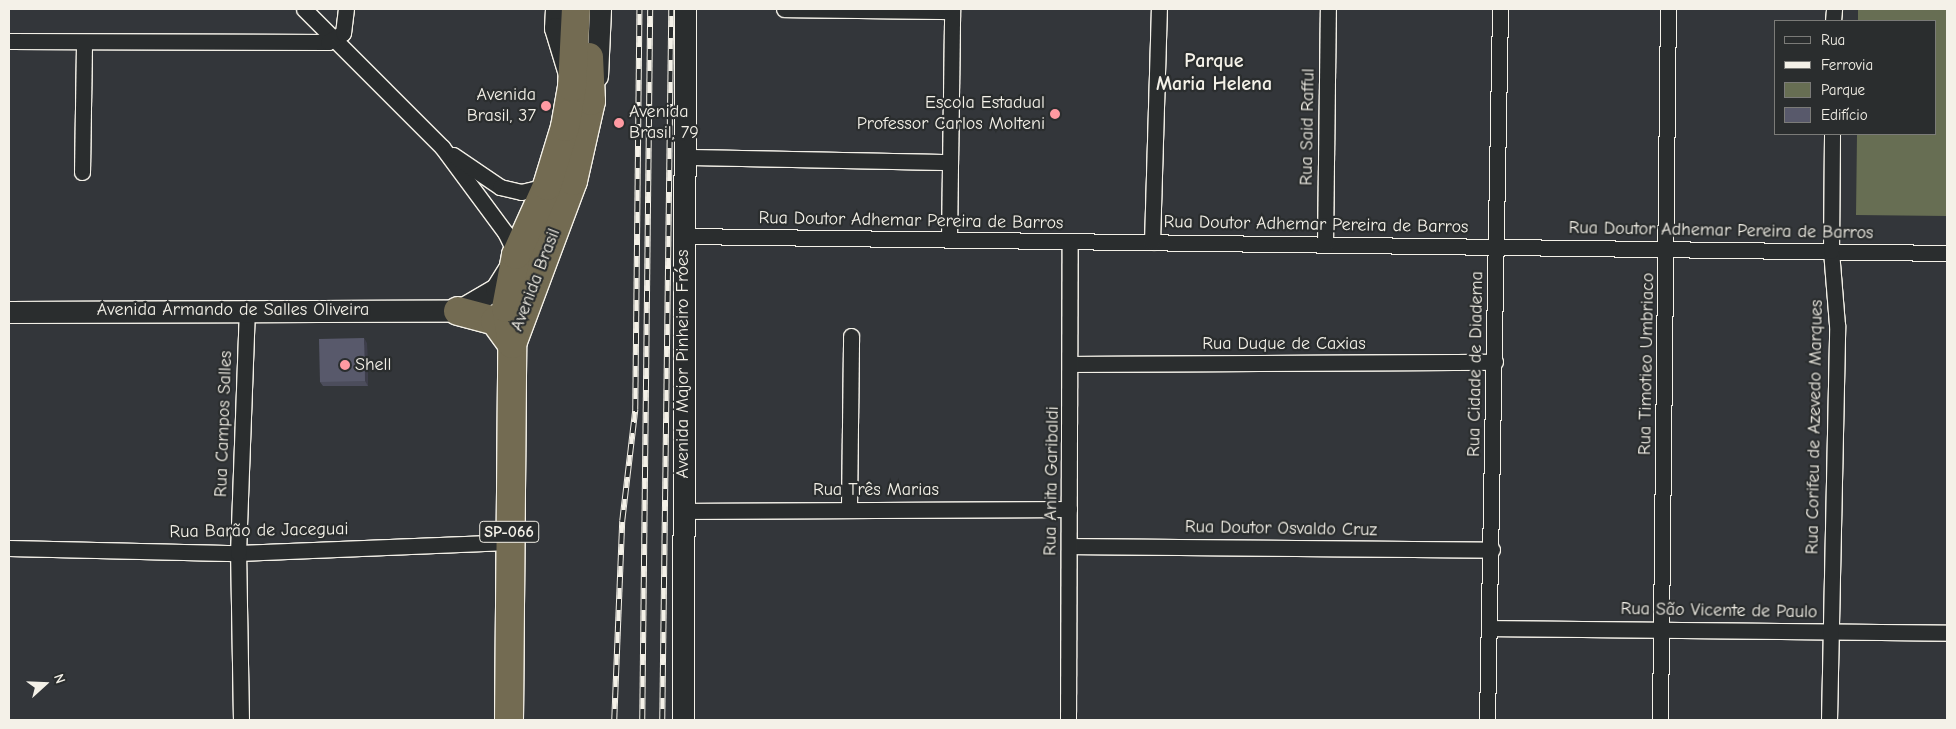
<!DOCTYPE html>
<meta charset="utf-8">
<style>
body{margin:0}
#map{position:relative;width:1956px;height:729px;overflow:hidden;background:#33363a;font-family:"Comic Neue",sans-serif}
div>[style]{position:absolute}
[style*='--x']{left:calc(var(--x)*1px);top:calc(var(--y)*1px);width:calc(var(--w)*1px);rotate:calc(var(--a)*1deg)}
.green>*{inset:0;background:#676e53}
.roads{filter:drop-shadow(1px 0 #f4f1e8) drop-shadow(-1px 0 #f4f1e8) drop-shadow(0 1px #f4f1e8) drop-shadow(0 -1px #f4f1e8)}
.street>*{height:15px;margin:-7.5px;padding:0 7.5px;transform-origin:7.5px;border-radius:7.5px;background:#2a2d2e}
.secondary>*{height:21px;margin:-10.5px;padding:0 10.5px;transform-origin:10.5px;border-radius:10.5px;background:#2a2d2e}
.highway>*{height:28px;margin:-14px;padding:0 14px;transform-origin:14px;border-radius:14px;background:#736b52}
.rail>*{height:5.5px;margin-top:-2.75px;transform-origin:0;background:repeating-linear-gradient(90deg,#2a2d2e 0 11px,#f4f1e8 0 22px);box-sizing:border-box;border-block:1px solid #f4f1e8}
.wall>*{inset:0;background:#4c4d5c}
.shaded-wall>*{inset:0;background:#3e3e4b}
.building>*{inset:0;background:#58596b}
.dots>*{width:14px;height:14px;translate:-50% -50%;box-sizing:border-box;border:2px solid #2a2d2e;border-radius:50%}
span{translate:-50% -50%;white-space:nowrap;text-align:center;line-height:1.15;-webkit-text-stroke:4.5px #2a2d2e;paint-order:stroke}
.shield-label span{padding:1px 4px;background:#2a2d2e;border:1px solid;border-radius:4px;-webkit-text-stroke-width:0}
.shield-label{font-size:16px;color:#f4f1e8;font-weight:700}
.poi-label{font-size:18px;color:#f4f1e8}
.right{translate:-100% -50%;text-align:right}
.left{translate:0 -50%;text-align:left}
.street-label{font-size:18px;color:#f4f1e8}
.quarter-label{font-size:20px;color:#f4f1e8;font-weight:700}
.frame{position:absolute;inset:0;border:10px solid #f4f1e8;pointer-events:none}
.legend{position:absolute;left:1774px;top:20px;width:162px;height:115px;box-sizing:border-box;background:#2a2d2e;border:1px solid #7b7b78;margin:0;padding:6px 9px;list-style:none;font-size:15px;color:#f4f1e8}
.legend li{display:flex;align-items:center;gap:10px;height:25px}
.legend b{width:25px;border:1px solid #7b7b78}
.north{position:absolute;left:20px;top:659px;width:50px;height:50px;-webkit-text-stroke:4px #2a2d2e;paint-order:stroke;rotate:70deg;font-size:14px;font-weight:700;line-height:20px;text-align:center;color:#f4f1e8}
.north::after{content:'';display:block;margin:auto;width:18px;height:22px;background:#f4f1e8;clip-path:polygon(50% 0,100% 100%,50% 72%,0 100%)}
</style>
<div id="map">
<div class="green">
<i style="clip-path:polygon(1858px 9px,1947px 9px,1947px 216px,1856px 215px,1857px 134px,1935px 134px,1935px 21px,1858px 21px)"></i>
</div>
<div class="roads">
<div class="street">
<i style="--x:304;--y:9;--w:195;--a:45"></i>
<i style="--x:442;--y:147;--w:106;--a:53.5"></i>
<i style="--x:505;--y:232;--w:25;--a:64"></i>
<i style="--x:784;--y:9;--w:168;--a:0.7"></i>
<i style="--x:1833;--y:21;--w:12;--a:-85"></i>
<i style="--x:9;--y:41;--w:319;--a:0.2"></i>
<i style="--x:328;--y:42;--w:17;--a:-31"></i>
<i style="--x:343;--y:33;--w:24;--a:-83"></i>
<i style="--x:453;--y:155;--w:57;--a:34.2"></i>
<i style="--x:500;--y:187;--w:22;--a:13"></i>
<i style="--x:521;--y:192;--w:27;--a:-13"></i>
<i style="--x:686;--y:157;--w:262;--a:1.1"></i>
<i style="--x:82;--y:172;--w:130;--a:-89.1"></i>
<i style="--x:684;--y:236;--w:1263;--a:0.77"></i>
<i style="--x:949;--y:238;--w:229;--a:-89.2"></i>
<i style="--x:1152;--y:242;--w:233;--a:-88.3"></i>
<i style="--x:1325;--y:245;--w:236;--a:-89.3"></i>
<i style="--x:1073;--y:364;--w:422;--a:-0.3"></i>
<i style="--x:849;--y:508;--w:172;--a:-89.3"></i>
<i style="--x:682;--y:511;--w:387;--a:-0.3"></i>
<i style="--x:1070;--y:546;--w:422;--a:0.5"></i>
<i style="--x:9;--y:548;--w:229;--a:1.3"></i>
<i style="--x:238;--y:553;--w:271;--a:-2.3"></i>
<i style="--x:1490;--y:628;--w:457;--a:0.6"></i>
<i style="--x:241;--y:720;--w:167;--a:-91"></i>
<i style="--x:238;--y:553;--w:243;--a:-87.9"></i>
<i style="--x:1068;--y:720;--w:478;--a:-89.8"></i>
<i style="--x:1487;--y:720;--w:711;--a:-88.95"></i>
<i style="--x:1660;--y:720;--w:711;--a:-89.36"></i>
<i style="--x:1829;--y:720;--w:395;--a:-88.8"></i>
<i style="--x:1837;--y:325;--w:74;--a:-94.6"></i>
<i style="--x:1831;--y:251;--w:117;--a:-89.5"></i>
</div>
<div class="secondary">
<i style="--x:556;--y:9;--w:19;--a:93"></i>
<i style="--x:555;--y:28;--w:48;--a:73.1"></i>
<i style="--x:597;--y:76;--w:67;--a:-87.4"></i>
<i style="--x:458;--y:311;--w:44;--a:-30.1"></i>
<i style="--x:496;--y:289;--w:26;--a:-58"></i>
<i style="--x:9;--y:312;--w:464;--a:-0.2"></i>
<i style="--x:683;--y:720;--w:711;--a:-89.84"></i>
</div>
<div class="highway">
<i style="--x:458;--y:311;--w:38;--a:15"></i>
<i style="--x:495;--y:321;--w:29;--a:54"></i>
<i style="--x:512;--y:344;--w:174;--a:-69.5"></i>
<i style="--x:573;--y:181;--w:82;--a:-77.3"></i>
<i style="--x:591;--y:101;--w:44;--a:-92.6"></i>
<i style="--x:509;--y:720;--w:376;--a:-89.5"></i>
<i style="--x:512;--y:344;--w:36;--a:-99"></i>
<i style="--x:506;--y:308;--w:54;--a:-79.3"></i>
<i style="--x:516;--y:255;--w:76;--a:-65.8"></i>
<i style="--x:547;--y:186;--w:62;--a:-73"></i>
<i style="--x:565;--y:127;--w:41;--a:-80.1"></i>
<i style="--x:572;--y:87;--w:78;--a:-87.1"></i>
</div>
</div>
<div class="rail">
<i style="--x:614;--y:720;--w:199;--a:-87.7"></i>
<i style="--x:622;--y:521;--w:112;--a:-83.3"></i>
<i style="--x:635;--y:410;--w:401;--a:-89.4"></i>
<i style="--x:642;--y:720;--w:711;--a:-89.36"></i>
<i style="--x:662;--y:720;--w:711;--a:-89.27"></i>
</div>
<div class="wall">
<i style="clip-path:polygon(367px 343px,368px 386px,323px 386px,320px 382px)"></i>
</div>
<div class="shaded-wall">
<i style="clip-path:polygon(364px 338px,367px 343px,368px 386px,365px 381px)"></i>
</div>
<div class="building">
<i style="clip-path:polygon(364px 338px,365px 381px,320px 382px,319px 339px)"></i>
</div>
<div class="dots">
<i style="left:546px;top:106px;background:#ff9aa2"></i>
<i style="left:1055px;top:114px;background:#ff9aa2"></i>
<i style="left:619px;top:123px;background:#ff9aa2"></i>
<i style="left:345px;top:365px;background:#ff9aa2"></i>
</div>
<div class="shield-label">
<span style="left:509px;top:532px">SP-066</span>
</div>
<div class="poi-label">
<span class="right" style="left:536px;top:106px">Avenida<br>Brasil, 37</span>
<span class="right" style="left:1045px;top:114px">Escola Estadual<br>Professor Carlos Molteni</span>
<span class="left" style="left:629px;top:123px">Avenida<br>Brasil, 79</span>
<span class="left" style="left:355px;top:365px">Shell</span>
</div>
<div class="street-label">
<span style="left:1308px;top:127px;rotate:-89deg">Rua Said Rafful</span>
<span style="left:911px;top:221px;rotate:1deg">Rua Doutor Adhemar Pereira de Barros</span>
<span style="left:1316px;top:225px;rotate:1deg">Rua Doutor Adhemar Pereira de Barros</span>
<span style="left:1721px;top:231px;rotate:1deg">Rua Doutor Adhemar Pereira de Barros</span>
<span style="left:536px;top:280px;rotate:-69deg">Avenida Brasil</span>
<span style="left:233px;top:310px">Avenida Armando de Salles Oliveira</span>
<span style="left:1284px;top:344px">Rua Duque de Caxias</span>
<span style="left:683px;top:364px;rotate:-90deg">Avenida Major Pinheiro Fróes</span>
<span style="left:1476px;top:364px;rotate:-89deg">Rua Cidade de Diadema</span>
<span style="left:1647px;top:364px;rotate:-89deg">Rua Timotieo Umbriaco</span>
<span style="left:224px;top:424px;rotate:-88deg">Rua Campos Salles</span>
<span style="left:1815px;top:427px;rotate:-89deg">Rua Corifeu de Azevedo Marques</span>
<span style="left:1052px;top:481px;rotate:-89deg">Rua Anita Garibaldi</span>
<span style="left:876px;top:490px">Rua Três Marias</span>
<span style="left:1281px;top:529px;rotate:1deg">Rua Doutor Osvaldo Cruz</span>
<span style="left:259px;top:531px;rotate:-1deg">Rua Barão de Jaceguai</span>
<span style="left:1719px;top:611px;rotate:1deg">Rua São Vicente de Paulo</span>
</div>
<div class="quarter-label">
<span style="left:1214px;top:72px">Parque<br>Maria Helena</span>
</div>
<div class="frame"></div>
<ul class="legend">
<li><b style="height:6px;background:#2a2d2e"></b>Rua</li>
<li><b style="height:6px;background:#f4f1e8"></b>Ferrovia</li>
<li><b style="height:14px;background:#676e53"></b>Parque</li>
<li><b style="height:14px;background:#58596b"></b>Edifício</li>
</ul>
<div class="north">N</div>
</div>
